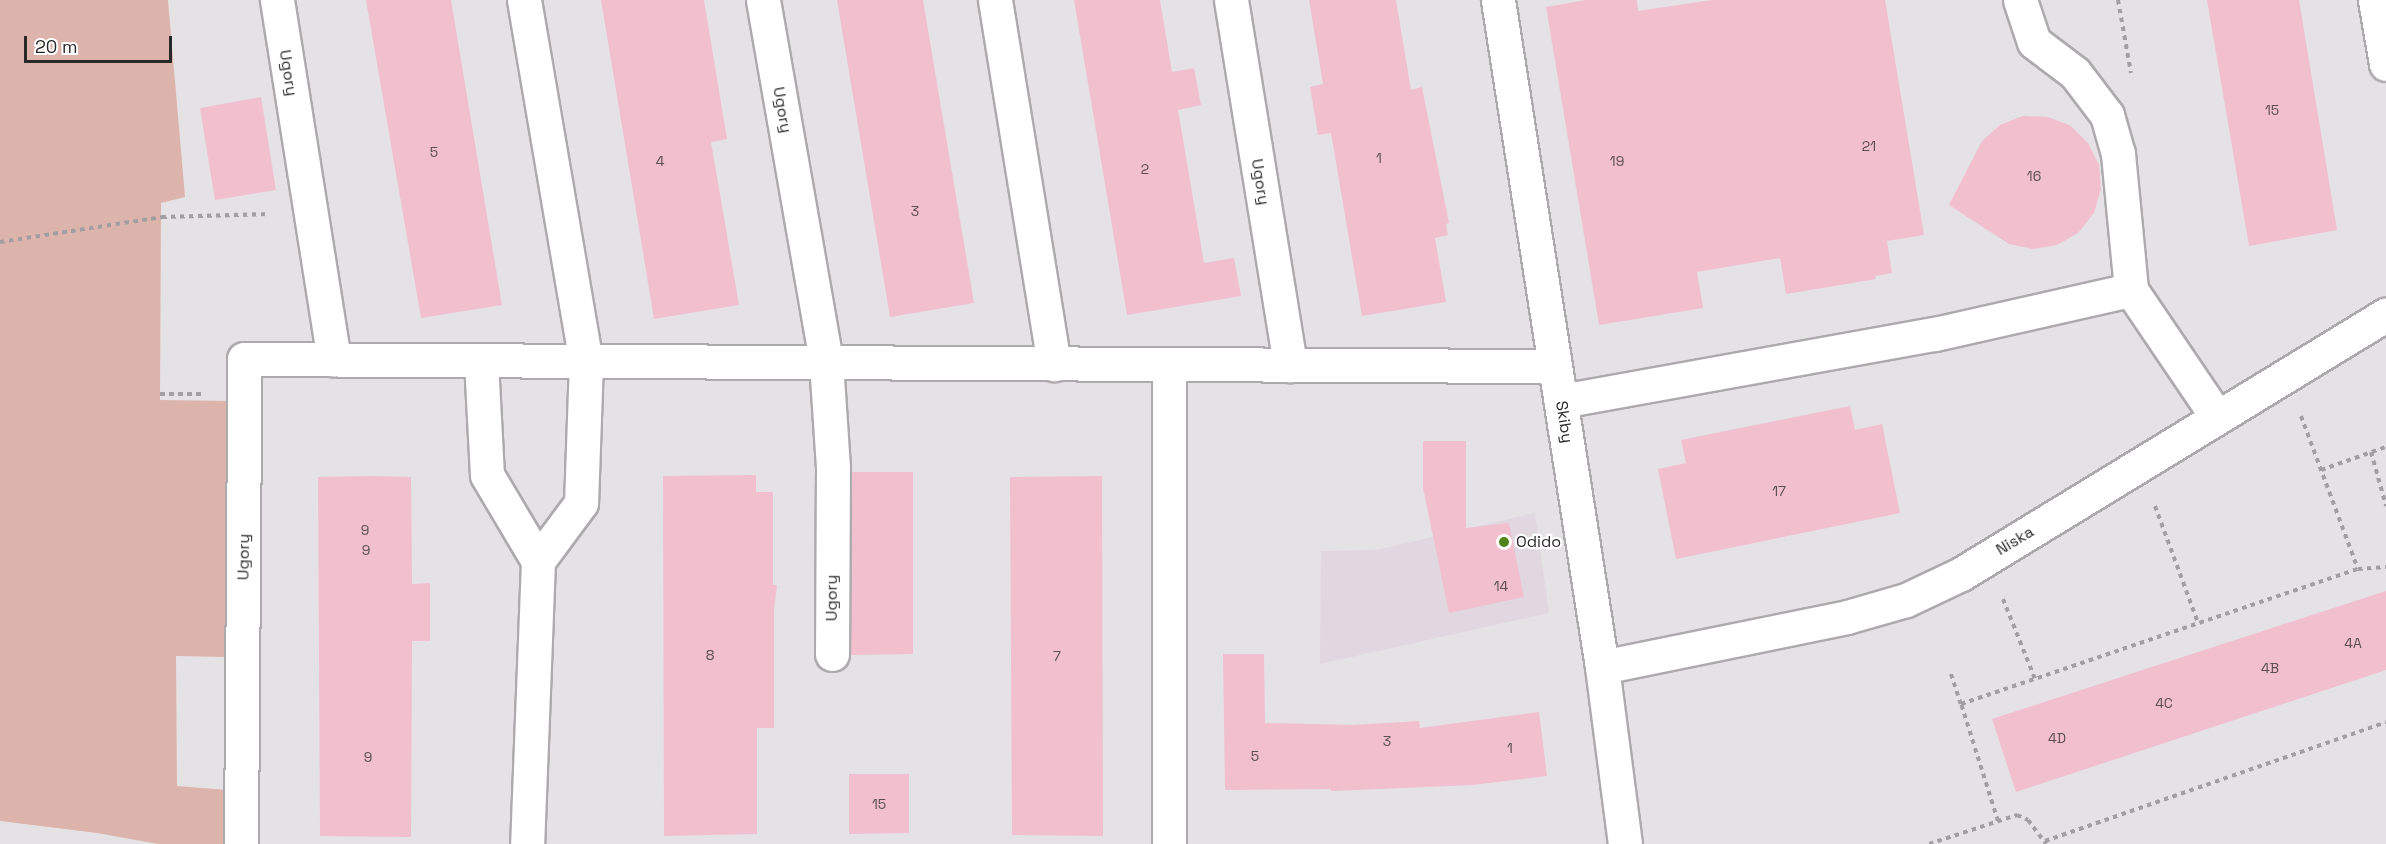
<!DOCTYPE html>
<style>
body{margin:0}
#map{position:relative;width:2386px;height:844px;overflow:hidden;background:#e5e2e5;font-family:"Space Grotesk",sans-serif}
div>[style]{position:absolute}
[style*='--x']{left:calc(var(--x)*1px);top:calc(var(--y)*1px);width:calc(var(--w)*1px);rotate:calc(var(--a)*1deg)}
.built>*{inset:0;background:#e0d7e0}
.green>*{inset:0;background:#ddb4ab}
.building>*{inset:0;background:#f1bfcd}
.path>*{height:4px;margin-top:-2px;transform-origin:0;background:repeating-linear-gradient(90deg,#a29fa2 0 4.5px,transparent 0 9px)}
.roads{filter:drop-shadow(2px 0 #adaaad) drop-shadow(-2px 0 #adaaad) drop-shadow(0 2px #adaaad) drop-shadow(0 -2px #adaaad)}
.minor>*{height:33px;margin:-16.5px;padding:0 16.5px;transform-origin:16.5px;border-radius:16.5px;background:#fff}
.dots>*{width:16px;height:16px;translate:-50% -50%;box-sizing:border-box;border:3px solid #fff;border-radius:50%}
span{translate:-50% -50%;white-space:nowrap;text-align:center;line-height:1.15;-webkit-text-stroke:4.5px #fff;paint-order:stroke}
.number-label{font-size:14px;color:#5c4e53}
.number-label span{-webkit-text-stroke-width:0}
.street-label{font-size:16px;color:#2a292a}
.poi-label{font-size:16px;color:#2a292a}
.left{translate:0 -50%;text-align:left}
.scale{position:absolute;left:24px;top:36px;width:148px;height:27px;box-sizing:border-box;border:3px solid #2a292a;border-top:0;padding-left:8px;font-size:18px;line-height:21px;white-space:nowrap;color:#2a292a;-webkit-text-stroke:4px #fff;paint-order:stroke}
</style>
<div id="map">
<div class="built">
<i style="clip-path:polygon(1535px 513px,1549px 613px,1320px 664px,1321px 551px,1377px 550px)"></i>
</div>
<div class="green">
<i style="clip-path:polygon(0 0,168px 0,185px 197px,161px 203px,160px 400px,230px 401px,226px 657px,176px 656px,177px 786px,227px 790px,226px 844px,158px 844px,97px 833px,0 821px)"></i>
</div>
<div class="building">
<i style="clip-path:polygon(366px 0,451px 0,502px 305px,421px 318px)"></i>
<i style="clip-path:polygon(601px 0,704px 0,727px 139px,711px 142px,739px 305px,654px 319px)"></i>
<i style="clip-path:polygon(837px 0,923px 0,974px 303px,890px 317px)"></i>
<i style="clip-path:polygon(1074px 0,1160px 0,1172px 72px,1194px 68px,1201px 105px,1178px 110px,1204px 263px,1234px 258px,1241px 296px,1127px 315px)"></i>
<i style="clip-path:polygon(1309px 0,1396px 0,1411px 90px,1422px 87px,1449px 223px,1446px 224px,1448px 235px,1435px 238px,1446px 302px,1362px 316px,1331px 133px,1318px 135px,1310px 87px,1323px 84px)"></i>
<i style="clip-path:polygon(1586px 0,1637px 0,1638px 11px,1712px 0,1885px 0,1924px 235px,1887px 241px,1892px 273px,1875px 276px,1876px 279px,1786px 294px,1780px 258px,1697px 272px,1703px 308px,1599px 325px,1546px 7px)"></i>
<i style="clip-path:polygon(2207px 0,2299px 0,2337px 230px,2249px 246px)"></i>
<i style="clip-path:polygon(261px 97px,276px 190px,215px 200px,200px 108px)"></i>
<i style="clip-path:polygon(2023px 116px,2048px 117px,2071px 126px,2088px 143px,2099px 165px,2101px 189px,2094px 213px,2078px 233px,2057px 245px,2033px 249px,2009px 244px,1949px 205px,1982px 141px,2000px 125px)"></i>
<i style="clip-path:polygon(1850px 406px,1855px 430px,1882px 424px,1900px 513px,1676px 559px,1658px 469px,1686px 463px,1681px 440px)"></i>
<i style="clip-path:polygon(1423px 441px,1466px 441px,1466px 528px,1509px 523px,1524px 597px,1449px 613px,1423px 488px)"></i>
<i style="clip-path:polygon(852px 472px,913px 472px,913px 654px,851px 655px)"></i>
<i style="clip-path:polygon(756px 475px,756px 492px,773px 492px,773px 585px,777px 585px,774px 610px,774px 728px,757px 728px,757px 834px,664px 836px,663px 476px)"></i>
<i style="clip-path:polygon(372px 476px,411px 477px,412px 584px,430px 583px,430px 641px,412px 641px,411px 837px,320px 836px,318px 477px)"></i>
<i style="clip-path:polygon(1102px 476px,1103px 836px,1012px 835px,1010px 477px)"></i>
<i style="clip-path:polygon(2386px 591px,2386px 670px,2016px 792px,1992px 719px)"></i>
<i style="clip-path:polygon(1223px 654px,1264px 654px,1265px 723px,1353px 725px,1419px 721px,1420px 728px,1539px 712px,1547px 776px,1473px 785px,1331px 791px,1331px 789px,1225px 790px)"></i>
<i style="clip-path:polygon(849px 774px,909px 774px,909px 833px,849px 834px)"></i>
</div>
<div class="path">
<i style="--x:2118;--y:0;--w:74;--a:79.9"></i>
<i style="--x:0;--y:242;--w:164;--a:-8.8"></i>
<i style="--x:162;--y:217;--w:106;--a:-1.6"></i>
<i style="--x:160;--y:394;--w:42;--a:0"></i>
<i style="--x:2301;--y:416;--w:163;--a:69.6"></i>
<i style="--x:2371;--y:452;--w:56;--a:74.5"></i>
<i style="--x:2321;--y:470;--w:69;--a:-19.5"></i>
<i style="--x:2155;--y:506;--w:125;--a:69.8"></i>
<i style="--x:2003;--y:599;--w:86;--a:68.2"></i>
<i style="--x:1951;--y:674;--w:32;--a:72"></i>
<i style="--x:1998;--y:821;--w:123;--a:-107.5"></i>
<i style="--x:1961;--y:704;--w:419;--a:-18.8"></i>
<i style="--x:2358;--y:569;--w:28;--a:-4"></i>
<i style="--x:2045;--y:841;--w:361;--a:-19.2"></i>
<i style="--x:1929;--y:844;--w:93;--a:-18.2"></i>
<i style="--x:2017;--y:815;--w:12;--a:24"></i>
<i style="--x:2028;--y:820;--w:30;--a:53"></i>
</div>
<div class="roads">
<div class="minor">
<i style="--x:277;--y:0;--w:364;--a:81"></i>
<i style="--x:524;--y:0;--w:366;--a:80.3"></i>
<i style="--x:586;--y:361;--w:142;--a:92"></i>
<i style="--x:581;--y:503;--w:72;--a:126.6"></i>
<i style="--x:538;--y:561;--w:283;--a:92.2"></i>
<i style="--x:763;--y:0;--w:367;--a:80.1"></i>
<i style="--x:826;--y:362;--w:106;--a:86.2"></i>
<i style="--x:833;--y:468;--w:186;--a:90.3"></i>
<i style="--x:995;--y:0;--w:369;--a:80.8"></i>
<i style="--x:1231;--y:0;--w:370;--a:80.8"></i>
<i style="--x:1498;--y:0;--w:675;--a:81.14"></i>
<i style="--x:1602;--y:667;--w:178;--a:82.6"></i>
<i style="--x:2020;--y:0;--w:44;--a:71.6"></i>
<i style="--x:2034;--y:42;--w:51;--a:37.1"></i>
<i style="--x:2075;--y:73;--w:53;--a:52.7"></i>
<i style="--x:2107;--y:115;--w:41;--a:74.2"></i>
<i style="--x:2118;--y:154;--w:137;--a:84.5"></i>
<i style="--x:2375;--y:0;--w:65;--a:80.2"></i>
<i style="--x:481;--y:361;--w:114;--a:87"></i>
<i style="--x:487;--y:475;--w:100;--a:59.3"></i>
<i style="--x:1561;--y:401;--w:380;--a:-10.2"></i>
<i style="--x:1935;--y:334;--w:201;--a:-12.7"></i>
<i style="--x:2131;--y:290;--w:153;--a:55.9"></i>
<i style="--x:1602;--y:667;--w:250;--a:-11.5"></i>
<i style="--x:1847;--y:617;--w:61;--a:-16.1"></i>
<i style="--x:1906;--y:600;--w:61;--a:-25.3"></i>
<i style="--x:1961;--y:574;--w:498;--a:-31.4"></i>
<i style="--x:241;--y:844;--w:485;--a:-89.6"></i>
<i style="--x:244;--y:359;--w:1311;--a:0.31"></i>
<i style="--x:1169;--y:844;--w:480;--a:-90"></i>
</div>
</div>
<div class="dots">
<i style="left:1504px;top:542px;background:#518419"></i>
</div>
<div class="number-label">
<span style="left:2272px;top:110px">15</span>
<span style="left:1869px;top:146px">21</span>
<span style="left:434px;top:152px">5</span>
<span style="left:1379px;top:158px">1</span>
<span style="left:660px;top:161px">4</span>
<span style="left:1617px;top:161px">19</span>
<span style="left:1145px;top:169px">2</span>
<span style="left:2034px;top:176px">16</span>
<span style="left:915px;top:211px">3</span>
<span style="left:1779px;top:491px">17</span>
<span style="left:365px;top:530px">9</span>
<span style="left:366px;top:550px">9</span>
<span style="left:1501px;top:586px">14</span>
<span style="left:2353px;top:643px">4A</span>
<span style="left:710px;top:655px">8</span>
<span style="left:1057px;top:656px">7</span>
<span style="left:2270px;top:668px">4B</span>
<span style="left:2164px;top:703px">4C</span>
<span style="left:2057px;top:738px">4D</span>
<span style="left:1387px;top:741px">3</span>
<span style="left:1510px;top:748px">1</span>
<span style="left:1255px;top:756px">5</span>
<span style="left:368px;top:757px">9</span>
<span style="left:879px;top:804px">15</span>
</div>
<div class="street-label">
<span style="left:288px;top:73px;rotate:81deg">Ugory</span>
<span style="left:782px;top:110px;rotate:80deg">Ugory</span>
<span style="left:1260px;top:182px;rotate:81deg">Ugory</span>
<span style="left:1564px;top:422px;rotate:81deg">Skiby</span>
<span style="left:2015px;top:541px;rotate:-31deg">Niska</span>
<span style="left:244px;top:557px;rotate:-89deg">Ugory</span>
<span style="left:832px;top:598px;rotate:-90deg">Ugory</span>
</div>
<div class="poi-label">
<span class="left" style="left:1516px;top:542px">Odido</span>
</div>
<div class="scale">20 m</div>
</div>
